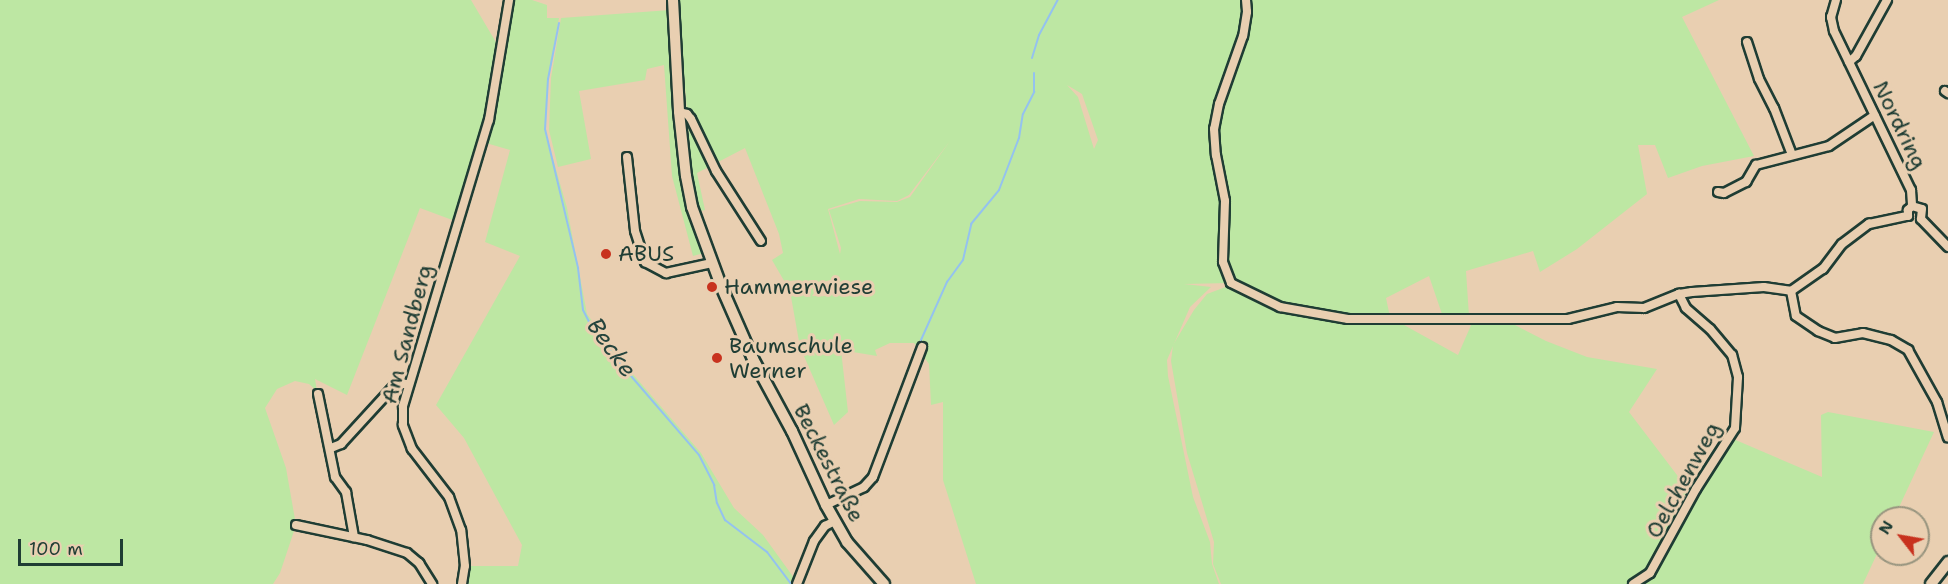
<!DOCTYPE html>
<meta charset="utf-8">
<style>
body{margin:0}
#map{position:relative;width:1948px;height:584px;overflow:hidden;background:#e9cfb1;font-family:"Shantell Sans",sans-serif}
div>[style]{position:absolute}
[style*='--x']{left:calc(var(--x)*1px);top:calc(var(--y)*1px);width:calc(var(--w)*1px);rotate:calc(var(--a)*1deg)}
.green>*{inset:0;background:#bde7a3}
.stream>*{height:2px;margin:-1px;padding:0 1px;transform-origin:1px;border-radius:1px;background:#94c2ef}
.roads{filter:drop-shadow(2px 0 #1f3d34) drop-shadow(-2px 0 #1f3d34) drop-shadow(0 2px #1f3d34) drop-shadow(0 -2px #1f3d34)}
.street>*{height:8px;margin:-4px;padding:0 4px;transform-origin:4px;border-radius:4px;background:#e9cfb1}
.secondary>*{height:10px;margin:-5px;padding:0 5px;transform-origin:5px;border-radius:5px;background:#e9cfb1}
.dots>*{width:16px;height:16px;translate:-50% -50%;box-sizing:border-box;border:3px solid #e9cfb1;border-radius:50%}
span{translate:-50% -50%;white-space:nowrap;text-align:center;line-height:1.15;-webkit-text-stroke:6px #e9cfb1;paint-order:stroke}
.street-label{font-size:22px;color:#1f3d34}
.poi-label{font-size:22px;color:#1f3d34}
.left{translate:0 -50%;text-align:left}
.water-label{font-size:24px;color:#25443d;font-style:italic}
.north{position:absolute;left:1870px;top:506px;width:60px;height:60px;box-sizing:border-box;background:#e9cfb1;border:2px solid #98957f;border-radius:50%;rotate:301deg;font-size:16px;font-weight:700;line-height:24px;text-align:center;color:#1f3d34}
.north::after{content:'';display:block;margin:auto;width:21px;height:27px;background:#c8321e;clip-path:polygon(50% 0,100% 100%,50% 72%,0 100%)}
.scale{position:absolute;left:18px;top:539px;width:105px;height:27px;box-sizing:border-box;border:3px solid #1f3d34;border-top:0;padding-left:8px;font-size:18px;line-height:21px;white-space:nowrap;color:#1f3d34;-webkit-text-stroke:4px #e9cfb1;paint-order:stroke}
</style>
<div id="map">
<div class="green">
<i style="clip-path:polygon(0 0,471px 0,497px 44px,485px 120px,455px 221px,420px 208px,347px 395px,315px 379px,317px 391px,309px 384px,295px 381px,277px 389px,265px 408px,286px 468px,296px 525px,280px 573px,273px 584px,0 584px)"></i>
<i style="clip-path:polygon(511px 0,532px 0,547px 5px,547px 18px,559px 18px,548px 79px,545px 131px,567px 208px,587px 314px,619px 358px,701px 453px,734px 508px,763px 535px,794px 578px,792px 584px,466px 584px,468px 566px,518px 566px,522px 545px,464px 438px,436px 405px,520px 256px,485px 242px,510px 150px,486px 143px,494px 121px)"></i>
<i style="clip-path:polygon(evenodd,678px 0,1719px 0,1682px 17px,1754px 156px,1702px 166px,1668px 178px,1655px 145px,1638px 145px,1647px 194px,1577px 249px,1540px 272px,1533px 251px,1466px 271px,1469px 316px,1443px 317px,1429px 276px,1386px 298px,1390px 317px,1349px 316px,1281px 305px,1241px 286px,1233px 282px,1225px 261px,1227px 202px,1225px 196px,1221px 262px,1230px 283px,1184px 284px,1211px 287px,1190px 307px,1167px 360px,1168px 376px,1193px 497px,1210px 542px,1212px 564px,1219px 584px,976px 584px,943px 480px,943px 402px,931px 405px,929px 364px,914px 343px,890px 343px,875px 350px,877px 356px,841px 350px,848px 412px,834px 425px,800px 347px,790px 291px,772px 260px,783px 253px,779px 234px,745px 148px,697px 173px,705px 210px,700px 211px,692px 175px,678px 0,1067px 85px,1082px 94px,1098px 140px,1094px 149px,1078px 97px,1067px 85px,678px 0,950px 141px,910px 197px,897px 202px,860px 201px,829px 210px,841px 248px,840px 254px,828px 209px,859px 199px,897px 201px,909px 195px,950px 141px)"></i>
<i style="clip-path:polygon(670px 10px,670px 64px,682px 178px,704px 253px,693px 256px,672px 176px,664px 65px,647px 69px,645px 80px,579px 91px,591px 159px,558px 167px,549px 130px,551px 78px,561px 18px)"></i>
<i style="clip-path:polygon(1231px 285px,1279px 310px,1395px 320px,1458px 355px,1472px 323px,1511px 323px,1546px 341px,1587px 357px,1657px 369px,1629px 412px,1680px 479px,1695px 489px,1649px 572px,1631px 584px,1221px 584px,1213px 564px,1214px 542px,1187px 453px,1171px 361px,1173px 345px,1194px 310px,1207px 294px)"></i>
<i style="clip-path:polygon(1828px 412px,1934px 432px,1894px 518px,1882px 518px,1882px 543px,1863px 584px,1636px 584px,1640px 582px,1679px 526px,1731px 438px,1822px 477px,1821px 415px)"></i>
</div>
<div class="stream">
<i style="--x:559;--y:23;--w:57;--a:101.1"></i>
<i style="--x:548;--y:79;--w:50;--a:93.4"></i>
<i style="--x:545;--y:129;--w:143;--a:76.6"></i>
<i style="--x:578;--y:268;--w:42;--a:83.2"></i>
<i style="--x:583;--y:310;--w:20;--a:63"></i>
<i style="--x:592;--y:328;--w:53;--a:51.2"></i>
<i style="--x:625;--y:369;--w:113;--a:49.3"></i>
<i style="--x:699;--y:455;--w:34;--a:63"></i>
<i style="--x:714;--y:485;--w:18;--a:81"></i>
<i style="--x:717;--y:503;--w:19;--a:65"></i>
<i style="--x:725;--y:520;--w:53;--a:37.3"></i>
<i style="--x:767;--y:552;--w:40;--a:53"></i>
<i style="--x:1032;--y:58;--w:24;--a:-73"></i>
<i style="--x:1039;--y:35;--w:40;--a:-62"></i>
<i style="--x:921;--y:340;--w:64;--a:-65.9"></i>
<i style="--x:947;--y:282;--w:27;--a:-54"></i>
<i style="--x:963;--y:260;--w:37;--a:-77"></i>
<i style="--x:971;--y:224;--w:44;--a:-50.5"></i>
<i style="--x:999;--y:190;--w:56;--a:-69"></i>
<i style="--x:1019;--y:138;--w:24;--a:-81"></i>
<i style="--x:1023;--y:114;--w:25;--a:-63"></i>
<i style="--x:1034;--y:92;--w:19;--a:-90"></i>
</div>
<div class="roads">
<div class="street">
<i style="--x:1246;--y:0;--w:12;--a:85"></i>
<i style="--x:1247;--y:12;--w:24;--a:99"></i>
<i style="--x:1243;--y:36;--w:72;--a:109.4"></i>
<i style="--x:1219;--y:104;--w:25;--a:101"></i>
<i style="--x:1214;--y:129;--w:26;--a:86"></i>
<i style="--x:1216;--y:155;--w:47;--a:78.9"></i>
<i style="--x:1225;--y:201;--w:61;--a:91.9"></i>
<i style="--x:1223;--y:262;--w:22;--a:69"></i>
<i style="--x:1231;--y:283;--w:55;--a:26.1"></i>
<i style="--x:1280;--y:307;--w:69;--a:10"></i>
<i style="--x:1348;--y:319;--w:220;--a:0"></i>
<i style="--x:1568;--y:319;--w:50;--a:-13.8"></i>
<i style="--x:1617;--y:307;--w:27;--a:2"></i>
<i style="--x:1644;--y:308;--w:38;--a:-22"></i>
<i style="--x:1679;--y:294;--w:13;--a:-9"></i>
<i style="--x:1692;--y:292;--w:72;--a:-4"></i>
<i style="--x:1764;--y:287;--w:27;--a:8"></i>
<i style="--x:1791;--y:291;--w:39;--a:-35"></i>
<i style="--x:1823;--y:269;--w:31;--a:-53"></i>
<i style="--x:1842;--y:244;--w:34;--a:-37"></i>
<i style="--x:1869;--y:224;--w:40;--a:-12"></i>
<i style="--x:1836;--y:0;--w:18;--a:106"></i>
<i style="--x:1831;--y:17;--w:14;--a:78"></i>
<i style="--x:1834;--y:31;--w:177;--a:64.2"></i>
<i style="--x:1911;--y:190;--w:16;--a:86"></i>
<i style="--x:1912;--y:206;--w:6;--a:135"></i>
<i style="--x:1908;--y:210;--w:6;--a:90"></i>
<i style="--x:1747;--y:42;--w:39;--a:72"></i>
<i style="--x:1759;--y:79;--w:33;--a:63"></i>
<i style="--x:1774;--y:108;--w:50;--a:69"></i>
<i style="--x:1849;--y:62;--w:9;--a:-41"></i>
<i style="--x:1856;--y:56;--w:64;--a:-61"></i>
<i style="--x:1945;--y:91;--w:4;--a:34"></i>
<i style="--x:679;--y:112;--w:8;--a:14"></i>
<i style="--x:687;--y:114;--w:6;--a:51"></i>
<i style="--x:691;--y:119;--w:58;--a:64.3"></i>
<i style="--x:716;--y:171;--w:83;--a:57.3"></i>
<i style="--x:627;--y:157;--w:74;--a:83.8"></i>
<i style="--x:635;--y:231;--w:33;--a:72"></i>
<i style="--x:645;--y:262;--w:24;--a:28"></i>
<i style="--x:666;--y:273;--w:47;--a:-12.3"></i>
<i style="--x:1718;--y:192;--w:6;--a:9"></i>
<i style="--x:1724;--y:193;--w:25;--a:-27"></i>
<i style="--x:1746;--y:182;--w:20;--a:-60"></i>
<i style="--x:1756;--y:165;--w:75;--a:-14.6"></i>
<i style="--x:1829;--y:146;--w:55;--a:-34"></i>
<i style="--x:1912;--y:206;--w:10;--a:17"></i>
<i style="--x:1922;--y:209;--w:10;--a:96"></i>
<i style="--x:1921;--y:219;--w:39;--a:46"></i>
<i style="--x:1791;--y:291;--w:25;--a:79"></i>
<i style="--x:1796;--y:316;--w:27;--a:34"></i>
<i style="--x:1818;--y:331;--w:18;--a:22"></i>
<i style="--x:1835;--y:338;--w:28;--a:-10"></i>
<i style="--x:1863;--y:333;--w:29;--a:14"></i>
<i style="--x:1891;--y:340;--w:20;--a:30"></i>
<i style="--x:1908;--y:350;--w:60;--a:60.9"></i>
<i style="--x:1937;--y:402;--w:37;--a:73"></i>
<i style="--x:318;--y:394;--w:85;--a:78.4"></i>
<i style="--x:335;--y:477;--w:19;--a:54"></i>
<i style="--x:346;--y:492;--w:46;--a:79.9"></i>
<i style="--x:331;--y:448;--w:11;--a:-22"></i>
<i style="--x:341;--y:444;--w:81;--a:-47.5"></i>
<i style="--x:396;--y:384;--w:13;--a:0"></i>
<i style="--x:826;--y:505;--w:42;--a:-25.3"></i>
<i style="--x:864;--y:487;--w:13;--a:-48"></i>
<i style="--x:873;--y:477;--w:139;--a:-69.3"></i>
<i style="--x:296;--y:525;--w:73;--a:11.9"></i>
<i style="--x:367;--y:540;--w:42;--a:18"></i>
<i style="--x:407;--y:553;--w:16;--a:40"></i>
<i style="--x:419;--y:563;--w:25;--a:58"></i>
<i style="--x:462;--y:584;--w:18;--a:-81"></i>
<i style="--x:465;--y:566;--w:36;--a:-96"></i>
<i style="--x:461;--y:530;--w:35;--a:-110"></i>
<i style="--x:449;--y:497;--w:61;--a:-127.6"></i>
<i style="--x:412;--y:449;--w:26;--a:-111"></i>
<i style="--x:403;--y:425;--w:19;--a:-90"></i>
<i style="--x:403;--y:406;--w:299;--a:-73.3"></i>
<i style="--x:489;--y:120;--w:122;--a:-80.5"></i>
<i style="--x:797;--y:584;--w:46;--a:-68.4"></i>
<i style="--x:814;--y:541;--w:19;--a:-54"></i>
<i style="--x:825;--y:526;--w:11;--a:-27"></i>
<i style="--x:1633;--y:584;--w:20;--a:-33"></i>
<i style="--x:1650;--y:573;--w:96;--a:-61.3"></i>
<i style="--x:1696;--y:489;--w:72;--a:-57.4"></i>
<i style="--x:1735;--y:428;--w:51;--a:-86.6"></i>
<i style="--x:1738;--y:377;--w:23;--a:-105"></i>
<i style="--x:1732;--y:355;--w:34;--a:-130"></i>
<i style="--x:1710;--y:329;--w:32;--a:-139"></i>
<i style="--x:1686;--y:308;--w:16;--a:-117"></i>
</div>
<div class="secondary">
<i style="--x:673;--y:0;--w:112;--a:86.9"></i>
<i style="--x:679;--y:112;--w:64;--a:83.8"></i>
<i style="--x:686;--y:176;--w:32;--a:79"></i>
<i style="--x:692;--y:207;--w:84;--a:69.8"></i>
<i style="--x:721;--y:286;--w:80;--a:66.3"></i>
<i style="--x:753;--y:359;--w:82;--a:61.6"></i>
<i style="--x:792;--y:431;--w:81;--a:65.3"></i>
<i style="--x:826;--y:505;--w:43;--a:60.4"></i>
<i style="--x:847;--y:542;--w:56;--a:48.6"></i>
<i style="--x:1931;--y:584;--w:28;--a:-52"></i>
</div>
</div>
<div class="dots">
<i style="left:606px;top:254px;background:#c8321e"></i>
<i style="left:712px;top:287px;background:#c8321e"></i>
<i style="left:717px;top:358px;background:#c8321e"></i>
</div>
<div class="street-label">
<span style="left:1900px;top:125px;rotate:64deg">Nordring</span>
<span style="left:407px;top:334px;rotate:-75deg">Am Sandberg</span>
<span style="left:829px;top:463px;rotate:63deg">Beckestraße</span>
<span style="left:1683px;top:480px;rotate:-61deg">Oelchenweg</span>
</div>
<div class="poi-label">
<span class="left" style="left:618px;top:254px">ABUS</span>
<span class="left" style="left:724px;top:287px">Hammerwiese</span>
<span class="left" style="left:729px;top:358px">Baumschule<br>Werner</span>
</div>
<div class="water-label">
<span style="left:611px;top:348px;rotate:54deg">Becke</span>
</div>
<div class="north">N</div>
<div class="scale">100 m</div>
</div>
